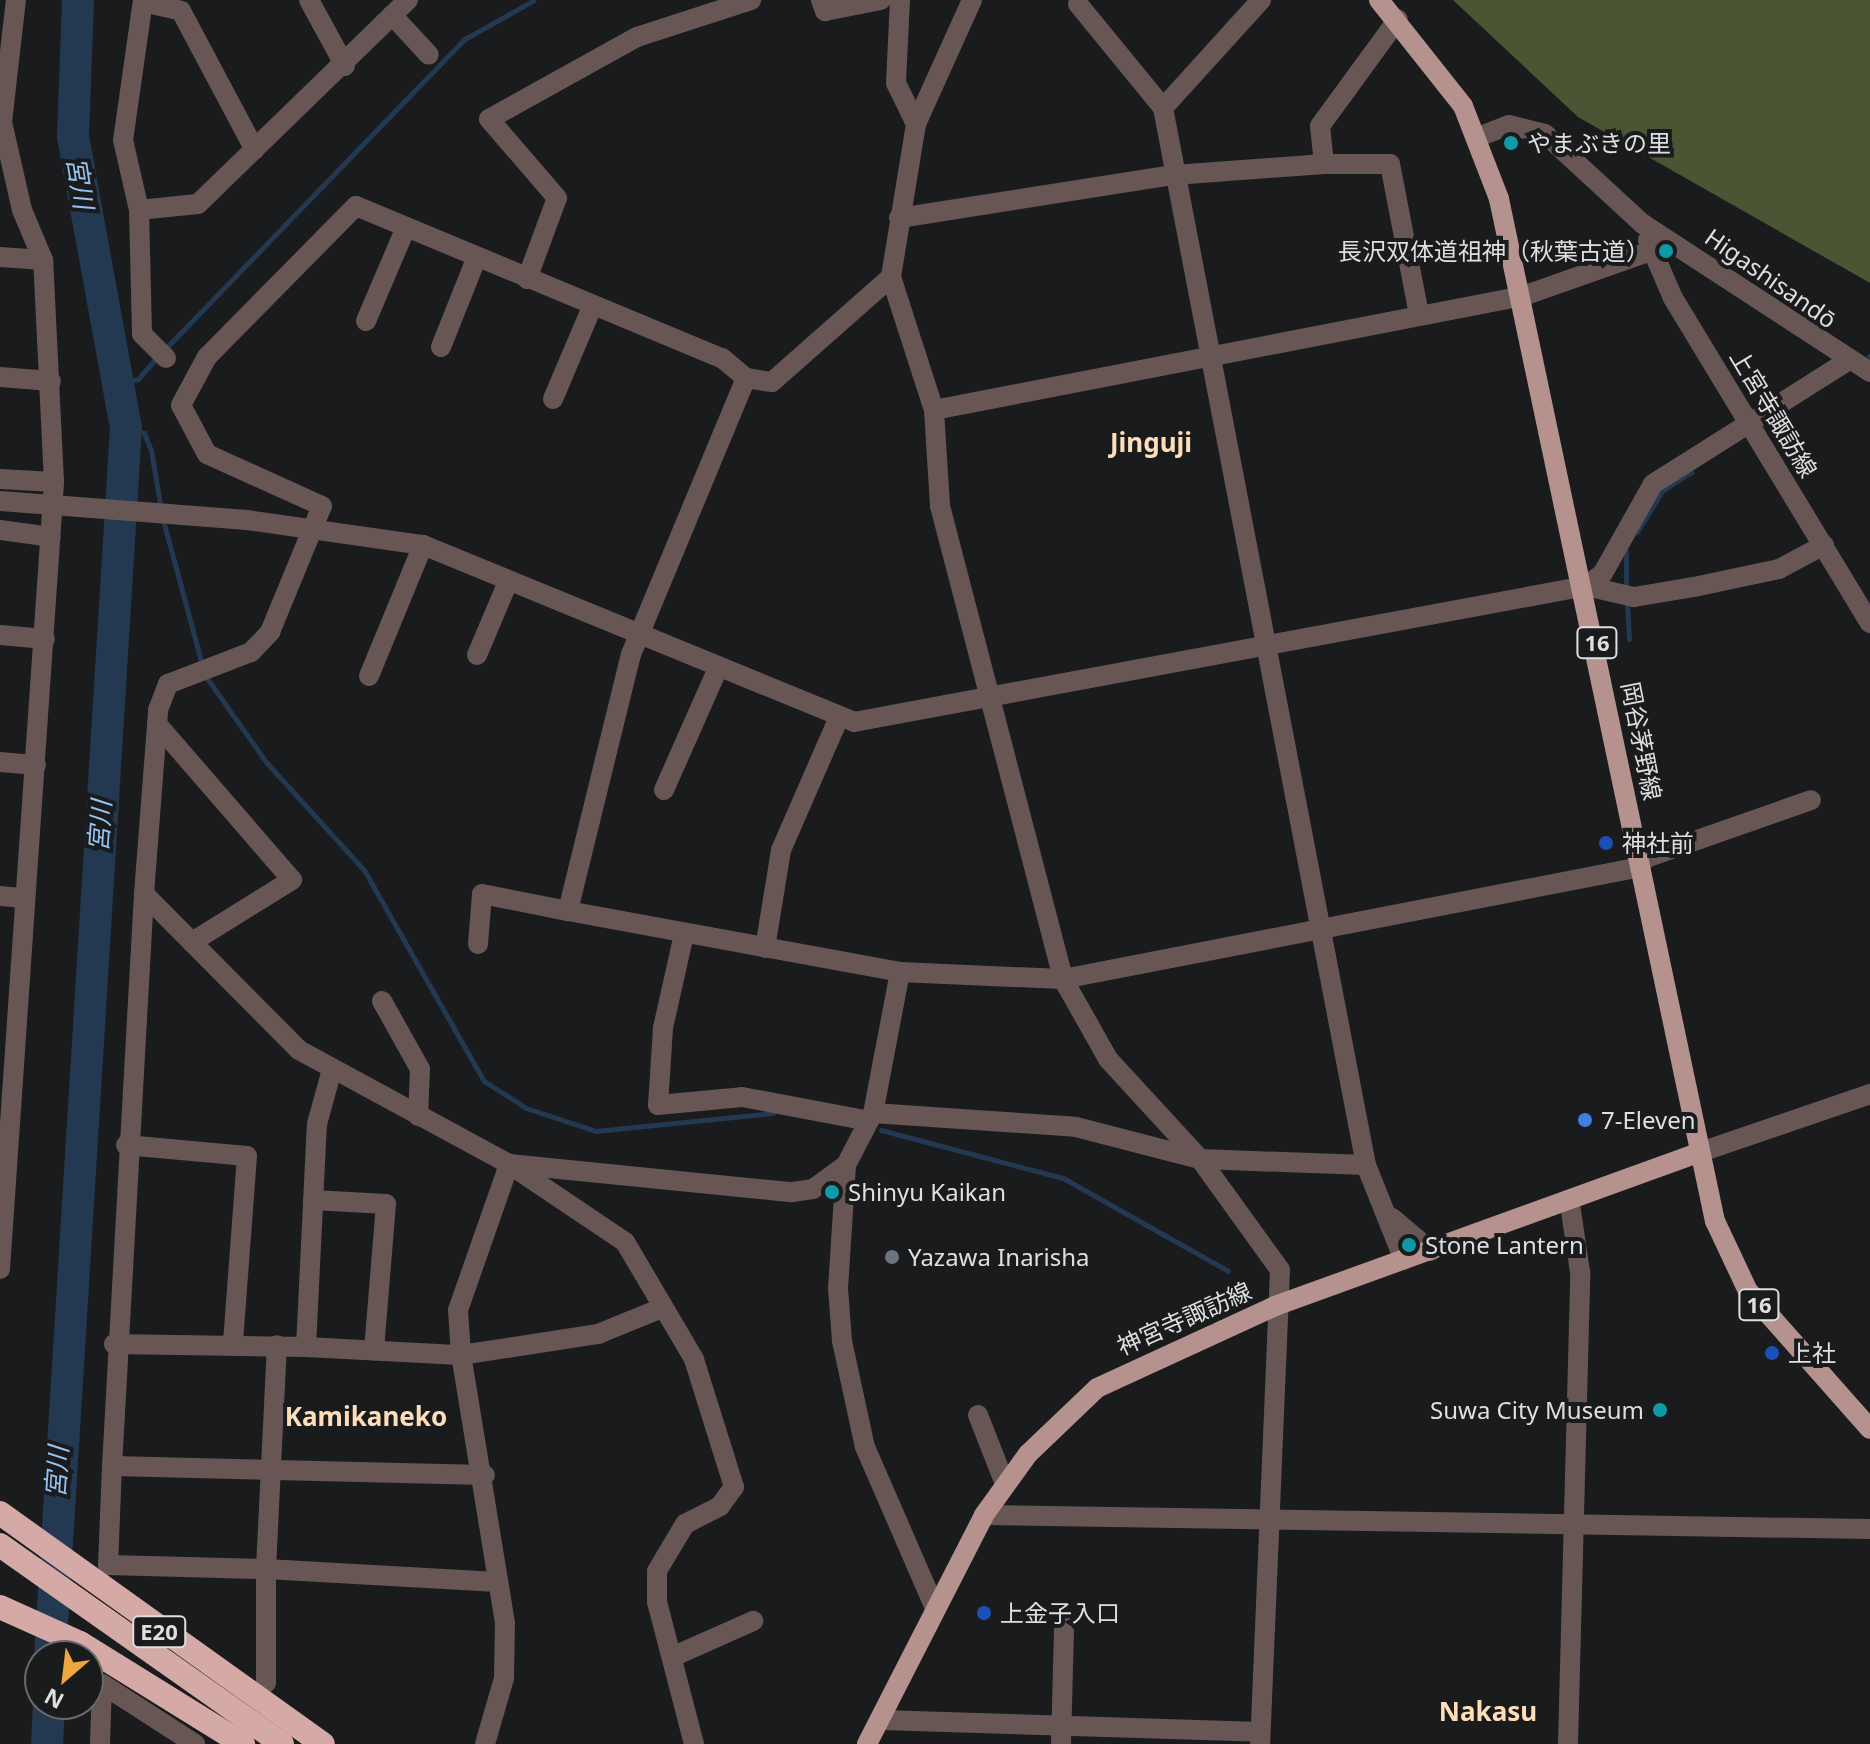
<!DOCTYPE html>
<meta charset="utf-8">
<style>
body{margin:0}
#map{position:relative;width:1870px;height:1744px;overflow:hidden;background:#1a1b1d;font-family:"Noto Sans","Noto Sans JP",sans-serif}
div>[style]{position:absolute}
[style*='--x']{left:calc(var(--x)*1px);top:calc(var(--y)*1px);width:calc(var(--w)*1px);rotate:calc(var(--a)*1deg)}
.forest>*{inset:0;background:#4b5433}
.stream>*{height:5px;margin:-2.5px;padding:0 2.5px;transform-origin:2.5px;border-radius:2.5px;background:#223951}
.river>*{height:32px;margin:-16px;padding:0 16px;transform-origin:16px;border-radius:16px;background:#223951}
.minor>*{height:20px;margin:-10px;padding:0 10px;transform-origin:10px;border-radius:10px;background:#685655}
.major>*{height:20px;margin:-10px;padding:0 10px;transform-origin:10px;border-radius:10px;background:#b6928f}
.highway>*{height:24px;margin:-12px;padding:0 12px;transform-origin:12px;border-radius:12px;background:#d5a9a6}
.minor-bridge>*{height:20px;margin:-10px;padding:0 10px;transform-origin:10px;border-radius:10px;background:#685655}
.dots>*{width:22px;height:22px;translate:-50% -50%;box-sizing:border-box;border:4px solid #1a1b1d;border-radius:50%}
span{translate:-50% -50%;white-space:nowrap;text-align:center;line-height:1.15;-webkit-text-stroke:8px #1a1b1d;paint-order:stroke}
.shield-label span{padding:2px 6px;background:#1a1b1d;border:2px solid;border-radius:6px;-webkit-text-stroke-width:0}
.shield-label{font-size:22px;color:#dedfe0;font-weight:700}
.poi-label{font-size:24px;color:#dedfe0}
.left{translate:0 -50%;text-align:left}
.right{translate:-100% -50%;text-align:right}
.street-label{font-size:24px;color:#dedfe0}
.water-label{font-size:26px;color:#97c3f2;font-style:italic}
.neighbourhood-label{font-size:26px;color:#fedeb9;font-weight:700}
.north{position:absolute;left:24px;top:1640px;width:80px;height:80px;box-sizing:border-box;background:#1a1b1d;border:2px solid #68696b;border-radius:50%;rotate:208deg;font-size:22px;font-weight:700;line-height:32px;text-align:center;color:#dedfe0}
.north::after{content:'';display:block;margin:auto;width:28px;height:36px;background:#f0a63e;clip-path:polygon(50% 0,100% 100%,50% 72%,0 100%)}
</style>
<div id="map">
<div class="forest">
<i style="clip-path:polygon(1453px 0,1870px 0,1870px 283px,1578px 117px)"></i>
</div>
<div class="stream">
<i style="--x:165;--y:349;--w:429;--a:-46"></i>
<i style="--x:463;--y:40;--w:81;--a:-29.4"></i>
<i style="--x:1869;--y:356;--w:1;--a:-45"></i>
<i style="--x:120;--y:382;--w:18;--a:-9"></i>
<i style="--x:138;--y:379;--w:30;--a:-49"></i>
<i style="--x:126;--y:428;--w:19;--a:16"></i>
<i style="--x:144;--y:433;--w:18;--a:68"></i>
<i style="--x:151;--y:450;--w:61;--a:80.5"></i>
<i style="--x:163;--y:520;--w:150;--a:74.9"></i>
<i style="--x:1637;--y:532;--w:48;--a:-58.6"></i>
<i style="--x:1662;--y:491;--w:35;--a:-33"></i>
<i style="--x:1626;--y:588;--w:37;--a:-90"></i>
<i style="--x:1627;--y:602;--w:37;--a:87"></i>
<i style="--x:204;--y:674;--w:108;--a:54.8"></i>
<i style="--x:266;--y:762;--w:146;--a:47.8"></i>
<i style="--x:364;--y:870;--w:243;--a:60.4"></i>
<i style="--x:484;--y:1081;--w:50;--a:32.7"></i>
<i style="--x:526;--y:1108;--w:74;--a:18.2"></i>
<i style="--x:596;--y:1131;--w:178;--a:-5.8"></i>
<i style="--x:881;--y:1130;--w:188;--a:14.8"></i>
<i style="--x:1063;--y:1178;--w:189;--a:29.4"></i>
</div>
<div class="river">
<i style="--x:50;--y:1656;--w:1230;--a:-86.46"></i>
<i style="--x:126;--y:428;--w:296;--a:-100.3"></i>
<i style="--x:73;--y:137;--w:137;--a:-87.9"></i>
<i style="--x:47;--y:1744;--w:40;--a:-87.1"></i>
</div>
<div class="minor">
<i style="--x:143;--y:0;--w:141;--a:98.1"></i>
<i style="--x:123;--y:140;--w:72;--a:77.1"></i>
<i style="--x:139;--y:210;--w:59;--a:-5.8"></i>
<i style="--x:198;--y:204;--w:293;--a:-44.2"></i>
<i style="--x:309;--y:0;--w:75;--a:61.4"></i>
<i style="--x:821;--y:0;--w:12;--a:70"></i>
<i style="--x:825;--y:11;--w:57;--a:-11.1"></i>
<i style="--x:900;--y:0;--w:83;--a:92.8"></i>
<i style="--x:896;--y:83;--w:46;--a:64"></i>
<i style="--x:972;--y:0;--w:136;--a:114.3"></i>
<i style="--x:916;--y:124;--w:155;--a:99.3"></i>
<i style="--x:891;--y:277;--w:140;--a:72.1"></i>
<i style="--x:934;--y:410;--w:96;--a:86.4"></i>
<i style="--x:940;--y:506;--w:489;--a:75.4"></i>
<i style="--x:1063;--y:979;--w:92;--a:60.6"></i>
<i style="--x:1108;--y:1059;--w:136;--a:47.4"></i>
<i style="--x:1200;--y:1159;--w:137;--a:54.2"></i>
<i style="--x:1280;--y:1270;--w:474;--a:92.4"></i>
<i style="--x:1261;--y:0;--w:146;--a:132.2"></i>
<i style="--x:1163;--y:108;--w:1076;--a:79.13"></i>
<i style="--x:1366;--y:1165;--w:102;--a:68.2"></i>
<i style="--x:143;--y:2;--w:39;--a:13"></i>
<i style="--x:181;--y:11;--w:157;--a:62"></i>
<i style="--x:1078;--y:4;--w:134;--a:50.7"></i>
<i style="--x:392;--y:15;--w:54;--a:47.2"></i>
<i style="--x:1478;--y:137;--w:33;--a:-21"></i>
<i style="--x:1509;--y:125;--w:37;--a:14"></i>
<i style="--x:1545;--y:134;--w:133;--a:42.6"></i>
<i style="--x:1643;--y:224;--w:271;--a:33.1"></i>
<i style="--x:1324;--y:164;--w:66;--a:0"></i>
<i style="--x:1390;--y:164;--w:153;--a:79.1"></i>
<i style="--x:139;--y:210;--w:124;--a:88.6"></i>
<i style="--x:142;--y:334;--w:34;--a:45"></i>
<i style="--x:899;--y:218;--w:278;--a:-8.9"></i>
<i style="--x:1174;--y:175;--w:150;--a:-4.2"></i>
<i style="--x:1324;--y:164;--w:38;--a:-96"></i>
<i style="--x:1320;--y:126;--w:132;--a:-53.9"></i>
<i style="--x:1648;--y:240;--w:63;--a:66.7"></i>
<i style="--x:1673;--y:298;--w:380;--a:58.8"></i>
<i style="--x:0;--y:257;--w:43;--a:4"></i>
<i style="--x:527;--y:279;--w:86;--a:-69.7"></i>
<i style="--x:557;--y:198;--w:104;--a:-130.7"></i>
<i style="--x:489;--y:119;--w:169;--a:-29"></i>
<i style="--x:637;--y:37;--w:120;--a:-18"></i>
<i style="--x:366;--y:321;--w:102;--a:-66.9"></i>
<i style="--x:441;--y:347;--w:95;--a:-68.3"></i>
<i style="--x:0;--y:377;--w:51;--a:4.5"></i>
<i style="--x:746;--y:378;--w:299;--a:112.6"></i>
<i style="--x:631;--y:654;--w:265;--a:103.8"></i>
<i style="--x:568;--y:911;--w:338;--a:10.4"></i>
<i style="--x:900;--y:972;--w:163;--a:2.5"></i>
<i style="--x:1063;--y:979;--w:589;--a:-10.97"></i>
<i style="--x:553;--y:399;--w:100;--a:-67"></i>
<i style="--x:934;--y:410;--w:600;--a:-10.95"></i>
<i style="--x:1523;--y:296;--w:136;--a:-19.4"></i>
<i style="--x:0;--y:479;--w:54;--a:3.2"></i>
<i style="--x:247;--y:520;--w:178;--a:8.1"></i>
<i style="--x:423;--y:545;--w:466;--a:22.3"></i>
<i style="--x:854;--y:722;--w:745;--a:-10.53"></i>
<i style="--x:1586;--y:586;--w:49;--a:12.9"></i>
<i style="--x:1634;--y:597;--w:61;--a:-9.5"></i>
<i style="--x:1694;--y:587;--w:87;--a:-12"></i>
<i style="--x:1779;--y:569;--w:51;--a:-28.1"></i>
<i style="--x:0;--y:530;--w:51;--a:7.8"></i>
<i style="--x:1586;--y:586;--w:21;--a:-37"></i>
<i style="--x:1603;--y:573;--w:102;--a:-60.7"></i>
<i style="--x:1653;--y:484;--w:228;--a:-32.3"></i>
<i style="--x:0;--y:635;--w:45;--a:5.1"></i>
<i style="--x:477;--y:655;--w:79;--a:-67"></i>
<i style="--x:369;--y:676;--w:142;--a:-67.6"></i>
<i style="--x:157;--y:724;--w:206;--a:49.1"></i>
<i style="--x:292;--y:880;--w:118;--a:148.2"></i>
<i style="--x:0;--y:762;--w:36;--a:5"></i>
<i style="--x:664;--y:790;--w:133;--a:-66.1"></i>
<i style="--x:1640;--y:860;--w:181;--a:-19.3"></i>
<i style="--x:144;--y:894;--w:573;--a:93.2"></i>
<i style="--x:112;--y:1466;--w:373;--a:1.4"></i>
<i style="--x:0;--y:896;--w:24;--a:5"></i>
<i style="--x:684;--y:934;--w:96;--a:102.6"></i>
<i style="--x:663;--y:1028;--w:77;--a:93.7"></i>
<i style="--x:658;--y:1105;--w:84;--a:-5.4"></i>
<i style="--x:742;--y:1097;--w:129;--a:10.7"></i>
<i style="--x:478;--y:944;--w:50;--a:-85.4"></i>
<i style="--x:482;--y:894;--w:88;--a:11.2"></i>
<i style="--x:765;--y:948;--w:99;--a:-80.7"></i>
<i style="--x:781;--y:850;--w:145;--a:-66.4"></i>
<i style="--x:900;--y:972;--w:144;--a:100.8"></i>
<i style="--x:873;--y:1113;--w:59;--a:117.4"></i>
<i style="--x:846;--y:1165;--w:123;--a:93.7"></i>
<i style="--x:838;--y:1288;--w:53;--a:85.7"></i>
<i style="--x:842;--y:1341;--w:108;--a:77.8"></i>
<i style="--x:865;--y:1447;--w:173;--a:66.5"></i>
<i style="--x:382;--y:1001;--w:78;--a:60.8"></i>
<i style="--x:420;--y:1069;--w:47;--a:92.4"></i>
<i style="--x:873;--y:1113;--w:203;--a:3.9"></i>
<i style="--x:1076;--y:1127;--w:128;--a:14.5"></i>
<i style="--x:1200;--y:1159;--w:166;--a:2.1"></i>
<i style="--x:126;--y:1145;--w:121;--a:5.2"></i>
<i style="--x:247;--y:1156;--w:188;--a:94.3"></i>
<i style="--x:1695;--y:1154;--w:185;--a:-18.9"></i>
<i style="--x:509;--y:1164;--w:284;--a:5.7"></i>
<i style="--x:792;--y:1192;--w:21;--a:-8"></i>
<i style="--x:813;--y:1189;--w:41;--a:-36"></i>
<i style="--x:313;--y:1200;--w:73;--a:3.1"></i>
<i style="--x:386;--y:1204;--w:147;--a:94.7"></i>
<i style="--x:1392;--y:1218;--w:51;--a:40.2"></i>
<i style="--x:0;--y:1269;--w:789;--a:-86.07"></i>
<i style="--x:54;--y:482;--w:222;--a:-92.8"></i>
<i style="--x:43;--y:260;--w:54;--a:-112.8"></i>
<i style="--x:22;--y:210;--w:90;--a:-102.8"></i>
<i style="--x:2;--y:122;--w:123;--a:-83.5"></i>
<i style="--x:114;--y:1344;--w:192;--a:0.9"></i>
<i style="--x:306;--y:1347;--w:223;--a:-87.2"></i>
<i style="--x:317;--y:1124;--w:57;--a:-74.7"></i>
<i style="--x:306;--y:1347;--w:155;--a:3"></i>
<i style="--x:461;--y:1355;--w:45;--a:-93.8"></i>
<i style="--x:458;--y:1310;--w:155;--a:-70.7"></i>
<i style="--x:978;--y:1415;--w:74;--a:68.6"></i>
<i style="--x:112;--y:1466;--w:99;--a:92.3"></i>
<i style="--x:108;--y:1565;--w:158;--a:1.5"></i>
<i style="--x:266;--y:1569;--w:224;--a:-87.2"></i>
<i style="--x:984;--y:1515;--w:886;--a:0.91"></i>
<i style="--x:672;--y:1657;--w:89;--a:-24"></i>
<i style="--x:266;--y:1683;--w:114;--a:-90"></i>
<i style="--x:266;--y:1569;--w:232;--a:3.2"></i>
<i style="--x:882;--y:1720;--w:378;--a:1.8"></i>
<i style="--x:100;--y:1744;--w:60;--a:-88.1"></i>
<i style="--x:102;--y:1684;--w:111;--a:32.8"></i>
<i style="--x:485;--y:1744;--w:69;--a:-73.9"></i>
<i style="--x:504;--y:1678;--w:55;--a:-89"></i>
<i style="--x:505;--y:1623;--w:272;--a:-99.3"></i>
<i style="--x:461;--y:1355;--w:139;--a:-8.7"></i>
<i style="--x:598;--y:1334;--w:69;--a:-22.1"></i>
<i style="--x:694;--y:1744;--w:147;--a:-104.6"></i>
<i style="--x:657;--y:1602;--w:31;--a:-90"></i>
<i style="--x:657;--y:1571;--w:55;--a:-59.2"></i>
<i style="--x:685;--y:1524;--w:39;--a:-27"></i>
<i style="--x:720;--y:1506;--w:24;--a:-54"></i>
<i style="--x:734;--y:1487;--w:134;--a:-107.4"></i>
<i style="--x:694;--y:1359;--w:136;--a:-120.5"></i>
<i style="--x:625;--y:1242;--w:140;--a:-146.1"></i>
<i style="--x:509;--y:1164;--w:239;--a:-151.5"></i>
<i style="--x:299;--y:1050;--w:220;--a:-134.8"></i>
<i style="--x:144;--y:894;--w:185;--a:-85.6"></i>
<i style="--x:158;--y:710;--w:28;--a:-69"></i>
<i style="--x:168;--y:684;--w:89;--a:-21.1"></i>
<i style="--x:251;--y:652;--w:28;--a:-46"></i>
<i style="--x:270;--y:632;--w:136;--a:-67.6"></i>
<i style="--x:322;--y:506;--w:126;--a:-155.7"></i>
<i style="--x:207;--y:454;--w:55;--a:-118"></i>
<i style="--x:181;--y:405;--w:55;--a:-61.6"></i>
<i style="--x:207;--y:357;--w:212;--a:-45.4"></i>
<i style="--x:356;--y:206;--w:396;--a:22.6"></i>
<i style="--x:722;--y:358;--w:31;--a:40"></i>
<i style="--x:746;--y:378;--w:26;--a:9"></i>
<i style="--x:772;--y:382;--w:159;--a:-41.4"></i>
<i style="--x:1061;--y:1744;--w:118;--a:-88.5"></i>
<i style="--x:1568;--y:1744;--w:472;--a:-88.5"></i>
<i style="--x:1580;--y:1272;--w:69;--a:-98.4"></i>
</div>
<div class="major">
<i style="--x:1379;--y:0;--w:135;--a:51.6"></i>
<i style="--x:1463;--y:106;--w:100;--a:68.8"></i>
<i style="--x:1499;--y:199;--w:1045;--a:78.07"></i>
<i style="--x:1715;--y:1221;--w:77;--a:64.8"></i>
<i style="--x:1748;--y:1291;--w:184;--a:48.5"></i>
<i style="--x:867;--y:1744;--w:257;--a:-62.9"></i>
<i style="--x:984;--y:1515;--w:75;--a:-54.2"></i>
<i style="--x:1028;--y:1454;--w:95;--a:-43.7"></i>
<i style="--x:1097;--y:1388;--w:196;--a:-24.7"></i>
<i style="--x:1275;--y:1306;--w:447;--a:-19.9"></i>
</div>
<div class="highway">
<i style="--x:0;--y:1513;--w:397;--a:35.6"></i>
<i style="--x:0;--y:1545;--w:345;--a:35.2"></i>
<i style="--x:0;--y:1607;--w:88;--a:24.2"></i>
<i style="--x:80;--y:1643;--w:192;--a:31.8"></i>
</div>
<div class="minor-bridge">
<i style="--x:0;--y:501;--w:248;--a:4.4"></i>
</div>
<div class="dots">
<i style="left:1511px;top:143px;background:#0f9aa8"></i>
<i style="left:1666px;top:251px;background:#0f9aa8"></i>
<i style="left:1606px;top:843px;background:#1a4fb4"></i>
<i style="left:1585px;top:1120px;background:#3f7fe0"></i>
<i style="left:832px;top:1192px;background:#0f9aa8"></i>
<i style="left:1409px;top:1245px;background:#0f9aa8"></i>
<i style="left:892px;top:1257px;background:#6b7280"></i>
<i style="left:1772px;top:1353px;background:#1a4fb4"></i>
<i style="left:1660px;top:1410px;background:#0f9aa8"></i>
<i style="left:984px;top:1613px;background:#1a4fb4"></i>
</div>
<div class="shield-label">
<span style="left:1597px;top:643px">16</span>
<span style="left:1759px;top:1305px">16</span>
<span style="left:159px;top:1632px">E20</span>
</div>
<div class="poi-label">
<span class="left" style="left:1527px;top:143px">やまぶきの里</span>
<span class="right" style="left:1650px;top:251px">長沢双体道祖神（秋葉古道）</span>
<span class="left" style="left:1622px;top:843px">神社前</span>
<span class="left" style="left:1601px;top:1120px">7-Eleven</span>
<span class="left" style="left:848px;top:1192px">Shinyu Kaikan</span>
<span class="left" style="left:1425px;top:1245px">Stone Lantern</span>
<span class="left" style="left:908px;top:1257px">Yazawa Inarisha</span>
<span class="left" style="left:1788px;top:1353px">上社</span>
<span class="right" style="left:1644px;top:1410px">Suwa City Museum</span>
<span class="left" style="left:1000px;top:1613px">上金子入口</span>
</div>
<div class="street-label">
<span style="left:1771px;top:278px;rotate:35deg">Higashisandō</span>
<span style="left:1774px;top:413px;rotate:59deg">上宮寺諏訪線</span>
<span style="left:1642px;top:741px;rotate:79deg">岡谷茅野線</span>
<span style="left:1184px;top:1318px;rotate:-24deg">神宮寺諏訪線</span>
</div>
<div class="water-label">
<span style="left:80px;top:183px;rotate:81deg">宮川</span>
<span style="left:100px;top:826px;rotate:-86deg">宮川</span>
<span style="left:57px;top:1472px;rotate:-86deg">宮川</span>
</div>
<div class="neighbourhood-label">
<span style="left:1151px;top:443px">Jinguji</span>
<span style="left:366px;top:1417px">Kamikaneko</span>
<span style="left:1488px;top:1712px">Nakasu</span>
</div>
<div class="north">N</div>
</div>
